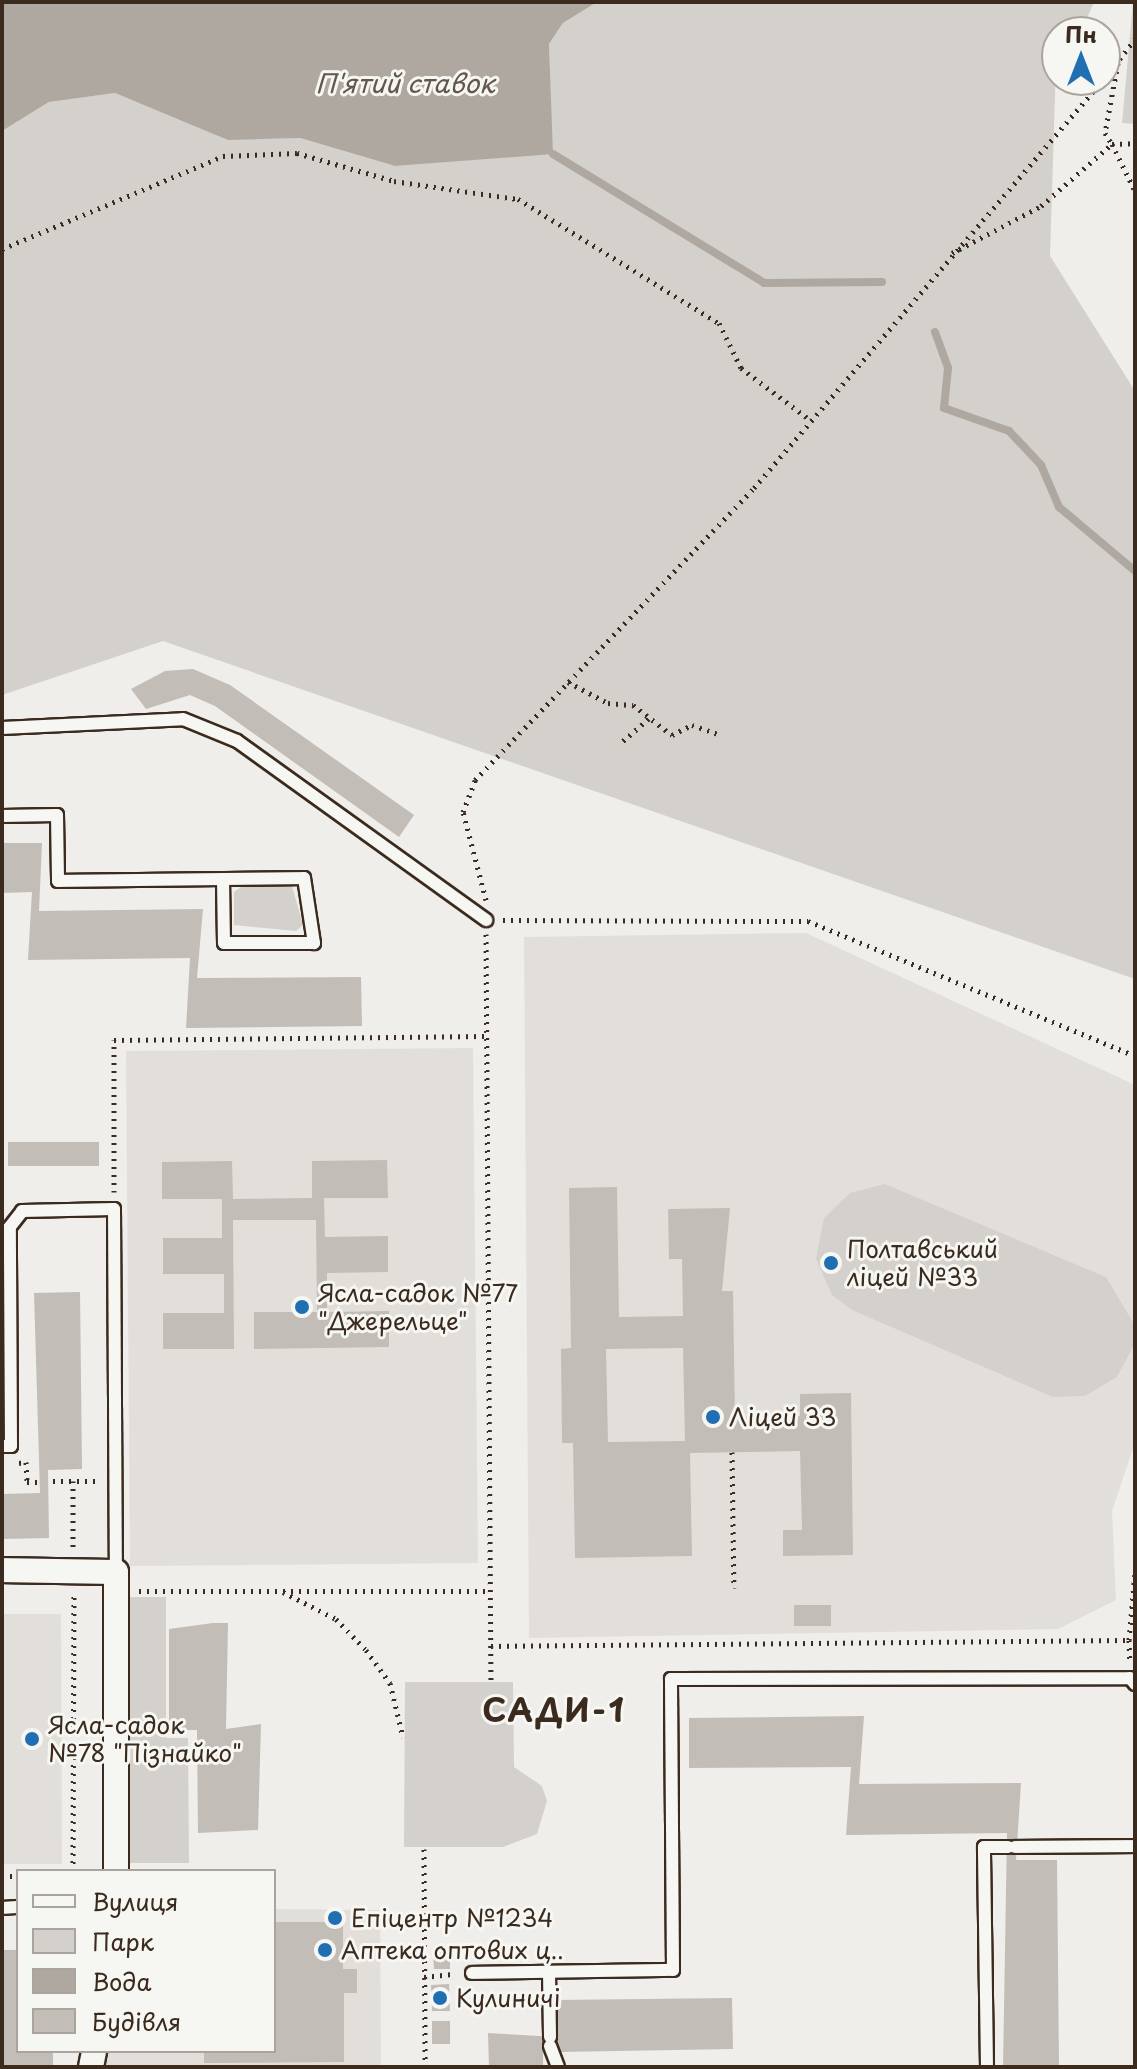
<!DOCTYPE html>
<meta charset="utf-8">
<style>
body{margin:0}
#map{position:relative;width:1137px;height:2069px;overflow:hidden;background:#efeeea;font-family:"Playpen Sans",sans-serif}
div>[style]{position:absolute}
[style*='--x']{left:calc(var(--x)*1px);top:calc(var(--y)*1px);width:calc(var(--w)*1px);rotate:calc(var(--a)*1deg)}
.built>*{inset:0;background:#e2dfdb}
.green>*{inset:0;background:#d4d1cc}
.water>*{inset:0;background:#afa8a1}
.stream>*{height:8px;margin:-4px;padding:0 4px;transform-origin:4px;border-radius:4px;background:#afa8a1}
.building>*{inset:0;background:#c2bdb7}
.path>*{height:5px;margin-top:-2.5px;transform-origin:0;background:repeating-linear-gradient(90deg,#3b2a1e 0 2px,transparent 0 8px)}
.roads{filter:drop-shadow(2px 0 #3b2a1e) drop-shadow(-2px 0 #3b2a1e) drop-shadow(0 2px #3b2a1e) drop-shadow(0 -2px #3b2a1e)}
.service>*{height:12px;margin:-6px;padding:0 6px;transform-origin:6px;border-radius:6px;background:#f6f6f2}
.minor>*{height:24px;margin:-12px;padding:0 12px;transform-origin:12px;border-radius:12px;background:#f6f6f2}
.dots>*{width:22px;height:22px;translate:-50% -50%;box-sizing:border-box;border:4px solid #f6f6f2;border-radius:50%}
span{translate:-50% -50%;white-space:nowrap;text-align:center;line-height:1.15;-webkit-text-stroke:6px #f6f6f2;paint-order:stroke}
.poi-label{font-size:24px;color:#3b2a1e}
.left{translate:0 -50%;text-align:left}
.water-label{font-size:26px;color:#64564c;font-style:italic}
.district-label{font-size:32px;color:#3b2a1e;font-weight:700;letter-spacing:2px}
.frame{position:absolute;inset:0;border:4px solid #3b2a1e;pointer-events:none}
.legend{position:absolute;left:16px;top:1869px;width:260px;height:184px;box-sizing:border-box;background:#f6f6f2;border:2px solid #aba49d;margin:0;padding:10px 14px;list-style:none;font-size:24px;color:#3b2a1e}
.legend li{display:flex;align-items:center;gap:16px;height:40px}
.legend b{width:40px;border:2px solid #aba49d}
.north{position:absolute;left:1041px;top:16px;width:80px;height:80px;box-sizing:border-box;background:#f6f6f2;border:2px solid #aba49d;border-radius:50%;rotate:0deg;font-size:22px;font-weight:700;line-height:32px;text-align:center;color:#3b2a1e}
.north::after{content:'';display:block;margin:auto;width:28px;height:36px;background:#1f6fb2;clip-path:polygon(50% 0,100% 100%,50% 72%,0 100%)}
</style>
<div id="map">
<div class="built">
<i style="clip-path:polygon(806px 933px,1135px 1085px,1135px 1442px,1112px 1511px,1116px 1600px,1058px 1629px,529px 1638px,524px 937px)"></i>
<i style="clip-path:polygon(473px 1048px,478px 1563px,130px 1566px,126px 1051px)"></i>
<i style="clip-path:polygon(2px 1614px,61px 1614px,62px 1864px,2px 1864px)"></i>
<i style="clip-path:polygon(274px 1909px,380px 1910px,381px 2067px,104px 2067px,107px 2051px,274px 2051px)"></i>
</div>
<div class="green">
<i style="clip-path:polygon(597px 2px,1094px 2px,1081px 32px,1057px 32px,1050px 256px,1135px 391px,1135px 979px,163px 641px,2px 695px,2px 131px,49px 102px,115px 93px,228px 139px,300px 138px,395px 166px,552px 153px,549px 44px,563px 23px)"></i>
<i style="clip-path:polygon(1133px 2px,1135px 2px,1135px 124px,1122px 123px)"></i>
<i style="clip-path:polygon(292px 886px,303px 925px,296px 931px,234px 925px,234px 892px,241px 887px)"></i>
<i style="clip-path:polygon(885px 1184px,1106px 1277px,1134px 1324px,1133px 1347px,1117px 1377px,1085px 1396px,1053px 1397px,852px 1310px,832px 1295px,816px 1259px,824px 1218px,850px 1193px)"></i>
<i style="clip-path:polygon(126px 1597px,166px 1597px,166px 1738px,188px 1738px,189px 1863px,127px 1863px)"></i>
<i style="clip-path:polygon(405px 1682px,513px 1682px,514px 1767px,542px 1786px,547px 1801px,537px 1834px,503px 1847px,404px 1847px)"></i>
</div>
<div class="water">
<i style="clip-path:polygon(2px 2px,597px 2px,563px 23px,549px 44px,553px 154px,395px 166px,300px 138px,228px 140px,115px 93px,49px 102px,2px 131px)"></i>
</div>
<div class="stream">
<i style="--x:553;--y:154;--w:247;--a:31.4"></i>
<i style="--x:764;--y:283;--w:118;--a:-0.5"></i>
<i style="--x:935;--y:332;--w:38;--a:70"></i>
<i style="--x:948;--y:368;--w:40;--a:95.7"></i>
<i style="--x:944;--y:408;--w:69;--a:19.5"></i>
<i style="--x:1009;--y:431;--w:47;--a:46.7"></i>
<i style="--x:1041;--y:465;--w:46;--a:66.8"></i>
<i style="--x:1059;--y:507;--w:99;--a:40.1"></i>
</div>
<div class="building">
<i style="clip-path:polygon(193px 669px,230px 685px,414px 815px,399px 837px,215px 706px,190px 695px,146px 709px,131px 689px,165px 671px)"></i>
<i style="clip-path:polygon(2px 843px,42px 843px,39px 911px,203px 909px,197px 978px,361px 977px,362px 1026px,186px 1028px,190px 958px,28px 960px,32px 892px,2px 893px)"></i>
<i style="clip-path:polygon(8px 1142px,99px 1142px,99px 1166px,8px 1166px)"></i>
<i style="clip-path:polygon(387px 1160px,388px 1198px,324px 1198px,325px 1237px,388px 1236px,388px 1272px,327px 1273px,327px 1312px,389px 1311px,389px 1347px,254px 1349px,254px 1312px,317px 1312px,316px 1220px,233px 1220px,234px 1349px,163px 1349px,163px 1313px,224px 1313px,224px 1274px,163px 1274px,163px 1238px,222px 1238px,222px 1199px,162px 1199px,162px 1162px,232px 1161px,233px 1199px,312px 1198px,312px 1161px)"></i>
<i style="clip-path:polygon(evenodd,617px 1187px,619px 1317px,683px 1316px,682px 1259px,669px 1259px,668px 1209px,730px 1208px,722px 1291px,733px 1291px,735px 1417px,800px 1416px,800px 1394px,851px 1393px,853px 1555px,783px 1556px,783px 1530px,802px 1530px,800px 1451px,690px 1453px,692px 1556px,575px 1558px,573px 1443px,562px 1443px,561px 1349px,571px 1348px,569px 1188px,617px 1187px,683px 1348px,685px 1441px,608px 1442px,606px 1349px,683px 1348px)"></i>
<i style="clip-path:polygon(80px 1292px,82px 1469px,48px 1470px,49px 1538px,2px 1539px,2px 1494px,40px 1493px,34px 1293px)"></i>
<i style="clip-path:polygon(794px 1605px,831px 1605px,831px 1626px,794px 1626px)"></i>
<i style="clip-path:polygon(213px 1623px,228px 1623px,226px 1729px,261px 1724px,258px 1830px,198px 1833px,197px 1730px,169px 1730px,169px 1629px)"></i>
<i style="clip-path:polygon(864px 1716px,859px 1784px,1021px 1783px,1016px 1860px,1057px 1860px,1059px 2067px,1003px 2067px,1007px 1833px,846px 1835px,851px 1767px,689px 1768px,689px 1718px)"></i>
<i style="clip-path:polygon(274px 1922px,343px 1922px,343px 1969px,357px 1969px,357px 1993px,344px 1993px,344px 2062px,204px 2063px,204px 2051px,274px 2051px)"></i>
<i style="clip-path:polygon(2px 1950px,18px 1950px,18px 2051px,53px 2051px,53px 2067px,2px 2067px)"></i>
<i style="clip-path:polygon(433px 1952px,450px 1952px,450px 1969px,434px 1969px)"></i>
<i style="clip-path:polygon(449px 1984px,450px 2011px,432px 2011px,431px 1985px)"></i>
<i style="clip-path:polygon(732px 1998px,733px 2049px,558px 2052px,558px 2046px,543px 2046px,543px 2067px,489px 2067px,488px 2033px,558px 2037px,557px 2000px)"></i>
<i style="clip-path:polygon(432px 2021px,450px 2021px,450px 2044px,432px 2044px)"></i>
</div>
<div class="path">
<i style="--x:1118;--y:63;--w:71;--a:100.5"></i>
<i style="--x:1105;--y:133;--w:13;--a:58"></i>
<i style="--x:1112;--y:144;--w:23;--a:-2"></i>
<i style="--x:1105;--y:78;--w:49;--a:-52.4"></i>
<i style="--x:2;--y:249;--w:240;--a:-22.8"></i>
<i style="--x:223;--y:156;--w:74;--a:-2.3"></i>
<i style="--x:297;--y:153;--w:101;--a:16.1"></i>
<i style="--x:394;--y:181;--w:125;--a:8.3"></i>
<i style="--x:518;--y:199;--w:236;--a:31.7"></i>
<i style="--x:719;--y:323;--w:50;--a:63.9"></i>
<i style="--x:741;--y:368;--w:85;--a:36.9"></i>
<i style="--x:952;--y:253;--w:101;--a:-27.8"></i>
<i style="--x:1041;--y:206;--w:94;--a:-41.1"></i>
<i style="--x:1112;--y:144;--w:52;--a:63.9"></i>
<i style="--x:568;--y:682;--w:45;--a:27.7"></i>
<i style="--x:608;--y:703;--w:25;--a:5"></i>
<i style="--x:633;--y:705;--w:49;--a:37.6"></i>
<i style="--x:672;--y:735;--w:22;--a:-27"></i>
<i style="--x:692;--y:725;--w:31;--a:19"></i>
<i style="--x:623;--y:741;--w:37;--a:-41"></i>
<i style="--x:486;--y:900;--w:91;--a:-104.6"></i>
<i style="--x:463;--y:812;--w:34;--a:-69"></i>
<i style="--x:475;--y:780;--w:404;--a:-46.3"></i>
<i style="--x:754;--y:488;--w:537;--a:-49.46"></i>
<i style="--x:503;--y:920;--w:305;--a:0.2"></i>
<i style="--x:808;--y:921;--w:354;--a:22.4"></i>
<i style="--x:486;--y:934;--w:746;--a:89.62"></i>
<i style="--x:114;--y:1192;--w:152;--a:-90"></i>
<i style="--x:114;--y:1040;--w:373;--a:-0.6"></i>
<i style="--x:732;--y:1452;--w:136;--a:89.2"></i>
<i style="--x:19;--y:1463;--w:7;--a:-8"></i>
<i style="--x:26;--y:1462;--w:20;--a:87"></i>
<i style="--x:27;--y:1482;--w:10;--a:0"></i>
<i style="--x:53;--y:1481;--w:47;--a:0"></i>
<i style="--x:73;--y:1481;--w:69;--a:90"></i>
<i style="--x:139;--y:1591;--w:351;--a:0"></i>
<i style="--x:283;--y:1592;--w:59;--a:27"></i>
<i style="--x:336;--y:1619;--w:43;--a:45.9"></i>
<i style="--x:366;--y:1650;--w:41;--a:54"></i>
<i style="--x:390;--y:1683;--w:56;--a:76.5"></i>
<i style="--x:1129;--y:1640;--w:23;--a:88"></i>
<i style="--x:491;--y:1646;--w:638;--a:-0.54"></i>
<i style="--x:1129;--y:1640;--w:67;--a:-84.9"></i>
<i style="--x:424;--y:1849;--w:218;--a:89.7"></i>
<i style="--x:73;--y:1871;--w:279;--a:-89.8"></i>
<i style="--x:2;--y:1876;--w:16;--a:0"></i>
<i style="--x:424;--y:1977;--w:31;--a:-6"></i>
</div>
<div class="roads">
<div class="service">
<i style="--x:2;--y:728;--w:181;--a:-2.8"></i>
<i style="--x:183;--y:719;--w:58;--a:22.2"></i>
<i style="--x:237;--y:741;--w:307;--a:35.7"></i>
<i style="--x:2;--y:816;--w:55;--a:-1"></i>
<i style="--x:57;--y:815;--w:66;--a:89.1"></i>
<i style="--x:58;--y:881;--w:246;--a:-0.7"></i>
<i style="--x:304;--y:878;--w:66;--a:81.3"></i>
<i style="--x:314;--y:943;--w:90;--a:180"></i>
<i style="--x:224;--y:943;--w:64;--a:-90.9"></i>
<i style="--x:2;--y:1237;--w:33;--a:-52"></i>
<i style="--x:22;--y:1211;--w:92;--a:-1.2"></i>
<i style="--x:114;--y:1209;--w:363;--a:89.7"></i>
<i style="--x:2;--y:1446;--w:9;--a:0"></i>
<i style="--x:11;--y:1446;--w:219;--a:-90.3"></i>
<i style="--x:1015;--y:1847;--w:120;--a:-0.5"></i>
<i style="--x:2;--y:1908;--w:16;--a:-4"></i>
<i style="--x:549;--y:1972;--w:65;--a:89.1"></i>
<i style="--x:472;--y:1973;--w:201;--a:-0.9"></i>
<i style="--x:673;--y:1970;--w:291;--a:-90.4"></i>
<i style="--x:671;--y:1679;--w:459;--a:-0.1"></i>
<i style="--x:1130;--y:1678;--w:8;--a:50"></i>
<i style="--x:550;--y:2046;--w:22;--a:69"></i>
<i style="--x:987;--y:2067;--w:220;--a:-90.8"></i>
<i style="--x:984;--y:1847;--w:24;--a:0"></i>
</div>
<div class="minor">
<i style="--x:2;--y:1570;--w:114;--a:1"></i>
<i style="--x:116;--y:1572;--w:299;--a:90"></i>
<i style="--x:91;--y:2067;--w:16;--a:-79"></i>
</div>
</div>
<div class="dots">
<i style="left:831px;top:1263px;background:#1f6fb2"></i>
<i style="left:302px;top:1307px;background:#1f6fb2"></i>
<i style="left:713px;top:1417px;background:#1f6fb2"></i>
<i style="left:32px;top:1739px;background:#1f6fb2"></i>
<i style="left:335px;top:1918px;background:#1f6fb2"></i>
<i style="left:325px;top:1950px;background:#1f6fb2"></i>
<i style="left:440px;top:1998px;background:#1f6fb2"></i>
</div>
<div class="poi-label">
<span class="left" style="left:847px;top:1263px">Полтавський<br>ліцей №33</span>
<span class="left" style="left:318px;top:1307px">Ясла-садок №77<br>"Джерельце"</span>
<span class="left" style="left:729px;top:1417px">Ліцей 33</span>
<span class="left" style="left:48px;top:1739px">Ясла-садок<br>№78 "Пізнайко"</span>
<span class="left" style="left:351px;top:1918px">Епіцентр №1234</span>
<span class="left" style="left:341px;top:1950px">Аптека оптових ц‥</span>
<span class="left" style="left:456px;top:1998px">Кулиничі</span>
</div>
<div class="water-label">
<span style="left:405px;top:83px">П'ятий ставок</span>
</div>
<div class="district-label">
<span style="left:554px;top:1709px">САДИ-1</span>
</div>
<div class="frame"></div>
<ul class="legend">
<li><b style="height:10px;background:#f6f6f2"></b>Вулиця</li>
<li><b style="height:22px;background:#d4d1cc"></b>Парк</li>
<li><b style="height:22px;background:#afa8a1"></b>Вода</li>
<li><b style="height:22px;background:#c2bdb7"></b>Будівля</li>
</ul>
<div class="north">Пн</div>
</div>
